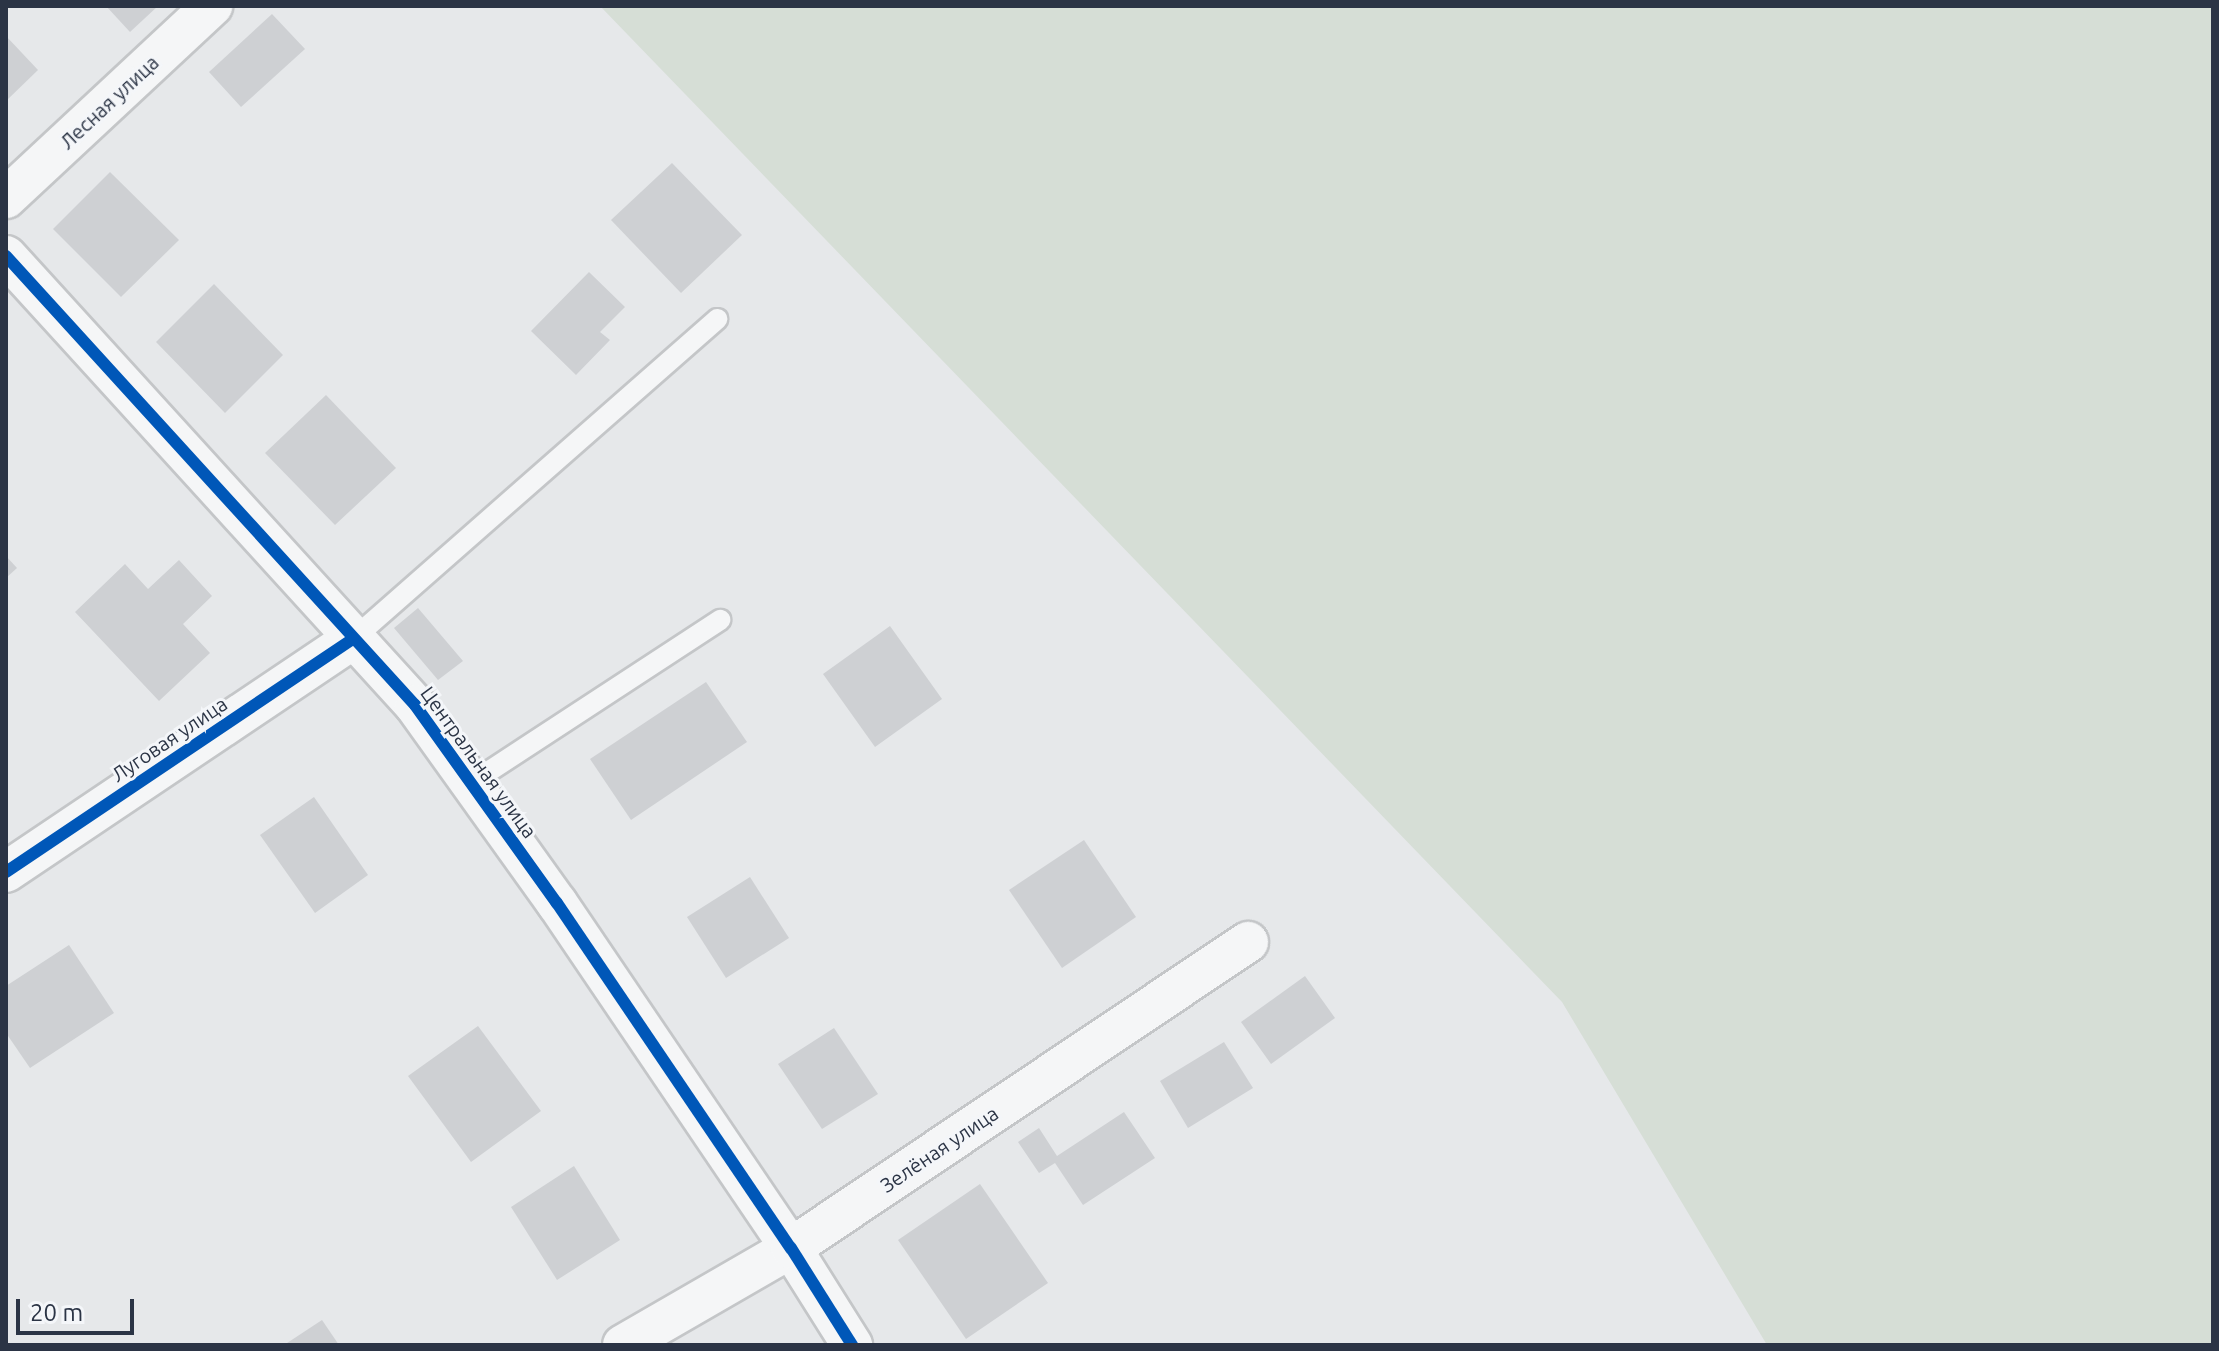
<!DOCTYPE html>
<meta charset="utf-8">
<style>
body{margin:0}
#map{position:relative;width:2219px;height:1351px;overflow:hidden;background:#e6e8ea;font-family:Ubuntu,sans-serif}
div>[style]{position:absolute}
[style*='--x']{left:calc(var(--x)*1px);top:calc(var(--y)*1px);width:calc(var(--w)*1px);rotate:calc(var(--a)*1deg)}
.green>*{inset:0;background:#d6ded6}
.building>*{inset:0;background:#ced0d3}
.roads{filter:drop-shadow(2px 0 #c4c6c8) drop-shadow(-2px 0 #c4c6c8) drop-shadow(0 2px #c4c6c8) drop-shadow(0 -2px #c4c6c8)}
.service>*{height:20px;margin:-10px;padding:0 10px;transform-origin:10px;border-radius:10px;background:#f5f6f7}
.minor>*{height:40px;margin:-20px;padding:0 20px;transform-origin:20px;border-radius:20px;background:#f5f6f7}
.cycleway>*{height:12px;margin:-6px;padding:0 6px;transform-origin:6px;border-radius:6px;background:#0057b8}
span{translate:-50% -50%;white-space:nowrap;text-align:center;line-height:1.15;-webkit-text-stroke:6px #f4f6f9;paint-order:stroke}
.street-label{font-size:20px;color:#2b3445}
.frame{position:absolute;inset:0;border:8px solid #2b3445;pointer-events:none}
.scale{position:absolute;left:16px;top:1299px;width:118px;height:36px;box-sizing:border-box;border:4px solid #2b3445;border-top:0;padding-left:10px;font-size:24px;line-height:28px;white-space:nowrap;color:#2b3445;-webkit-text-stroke:6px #f4f6f9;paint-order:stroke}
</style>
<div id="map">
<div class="green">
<i style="clip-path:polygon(600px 6px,2213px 6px,2213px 1345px,1767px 1345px,1562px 1002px)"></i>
</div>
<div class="building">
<i style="clip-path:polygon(106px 6px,158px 6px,130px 32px)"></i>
<i style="clip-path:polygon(272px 14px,305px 49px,241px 107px,209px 72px)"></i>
<i style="clip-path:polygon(6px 36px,38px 70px,6px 101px)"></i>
<i style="clip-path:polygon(672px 163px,742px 235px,681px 293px,611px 220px)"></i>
<i style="clip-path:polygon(110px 172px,179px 240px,121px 297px,53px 229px)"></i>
<i style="clip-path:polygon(589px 272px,625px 307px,600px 332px,610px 340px,576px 375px,531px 331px)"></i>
<i style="clip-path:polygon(214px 284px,283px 355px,225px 413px,156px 342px)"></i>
<i style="clip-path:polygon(326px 395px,396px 468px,335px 525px,265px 453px)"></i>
<i style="clip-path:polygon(6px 556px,17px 568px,6px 578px)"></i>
<i style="clip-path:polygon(179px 560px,212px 596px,183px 624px,210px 653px,159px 701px,75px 612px,125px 564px,148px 589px)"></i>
<i style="clip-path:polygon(418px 608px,463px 661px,438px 680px,394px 628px)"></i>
<i style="clip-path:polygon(890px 626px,942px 699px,875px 747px,823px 674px)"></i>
<i style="clip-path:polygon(706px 682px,747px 742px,631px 820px,590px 759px)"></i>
<i style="clip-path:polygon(314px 797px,368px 875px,315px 913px,260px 835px)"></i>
<i style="clip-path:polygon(1084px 840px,1136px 917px,1062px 968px,1009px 890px)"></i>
<i style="clip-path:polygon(750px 877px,789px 938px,726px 978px,687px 917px)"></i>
<i style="clip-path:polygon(69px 945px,114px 1013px,30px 1068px,6px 1033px,6px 986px)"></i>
<i style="clip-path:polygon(1305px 976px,1335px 1018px,1271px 1064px,1241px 1022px)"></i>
<i style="clip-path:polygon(478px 1026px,541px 1111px,471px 1162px,408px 1076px)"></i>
<i style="clip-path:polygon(834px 1028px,878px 1094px,822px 1129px,778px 1064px)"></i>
<i style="clip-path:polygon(1224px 1042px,1253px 1088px,1188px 1128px,1160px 1081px)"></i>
<i style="clip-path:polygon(1124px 1112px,1155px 1158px,1083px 1205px,1055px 1163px,1039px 1173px,1018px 1142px,1039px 1128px,1057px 1156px)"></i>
<i style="clip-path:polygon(574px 1166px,620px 1240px,557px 1280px,511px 1207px)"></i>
<i style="clip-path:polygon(980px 1184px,1048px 1283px,966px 1339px,898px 1240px)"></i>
<i style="clip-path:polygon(322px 1320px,339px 1345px,284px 1345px)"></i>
</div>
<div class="roads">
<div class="service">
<i style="--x:353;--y:639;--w:485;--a:-41.3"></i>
<i style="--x:471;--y:783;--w:298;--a:-33.2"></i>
</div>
<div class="minor">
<i style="--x:6;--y:198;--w:282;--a:-43"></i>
<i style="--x:6;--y:256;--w:607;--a:47.67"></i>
<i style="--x:415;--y:705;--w:244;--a:54.4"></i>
<i style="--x:557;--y:903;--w:417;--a:55.9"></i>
<i style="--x:791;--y:1248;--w:115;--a:57.8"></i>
<i style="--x:6;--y:872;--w:418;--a:-33.9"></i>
<i style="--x:623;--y:1345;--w:194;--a:-30"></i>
<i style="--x:791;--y:1248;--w:550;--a:-33.81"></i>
</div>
</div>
<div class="cycleway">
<i style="--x:6;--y:256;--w:607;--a:47.67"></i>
<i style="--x:415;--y:705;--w:244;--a:54.4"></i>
<i style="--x:557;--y:903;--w:417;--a:55.9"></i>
<i style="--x:791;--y:1248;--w:115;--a:57.8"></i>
<i style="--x:6;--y:872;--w:418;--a:-33.9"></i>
</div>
<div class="street-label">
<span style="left:109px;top:102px;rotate:-43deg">Лесная улица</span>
<span style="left:169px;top:739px;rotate:-34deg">Луговая улица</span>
<span style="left:479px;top:762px;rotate:54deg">Центральная улица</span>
<span style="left:939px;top:1149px;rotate:-34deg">Зелёная улица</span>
</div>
<div class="frame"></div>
<div class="scale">20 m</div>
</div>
